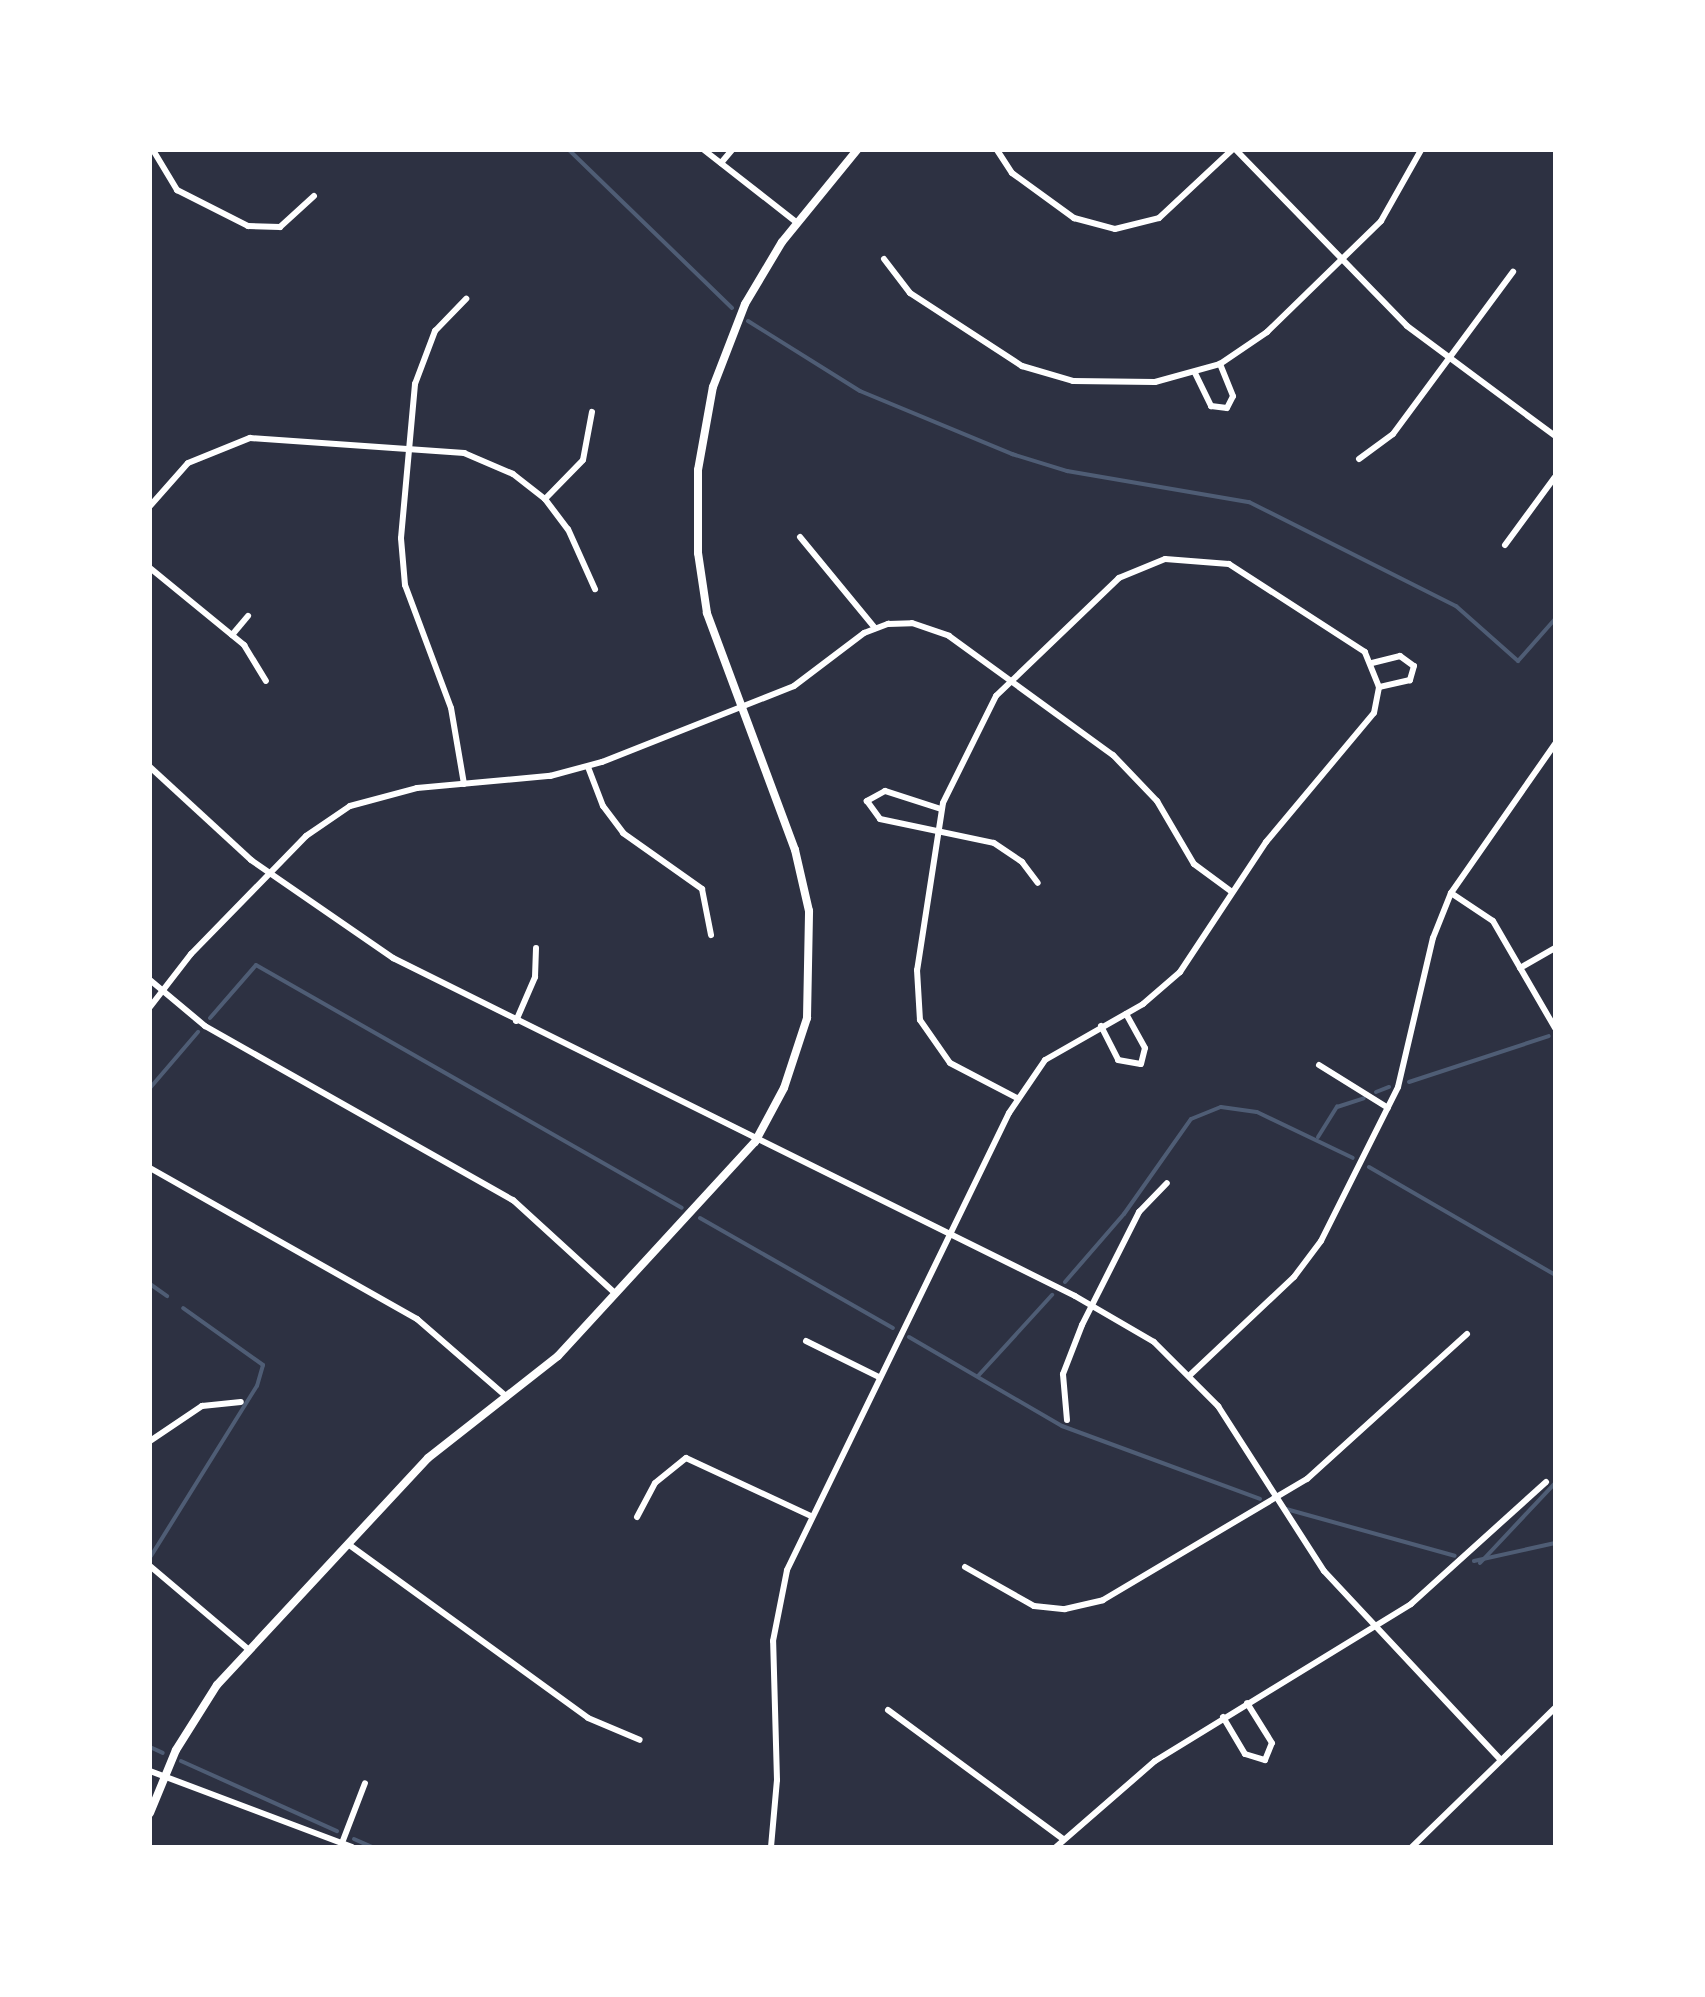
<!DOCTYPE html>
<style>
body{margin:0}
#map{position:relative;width:1705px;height:1997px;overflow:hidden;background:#2d3142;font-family:"Archivo Narrow",sans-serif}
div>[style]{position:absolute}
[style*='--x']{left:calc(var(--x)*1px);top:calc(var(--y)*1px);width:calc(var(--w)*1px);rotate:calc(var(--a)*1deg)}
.stream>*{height:4px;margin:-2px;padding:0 2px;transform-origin:2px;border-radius:2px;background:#4f5d75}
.minor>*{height:6px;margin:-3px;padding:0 3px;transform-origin:3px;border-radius:3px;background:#fff}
.tertiary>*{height:8px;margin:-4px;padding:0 4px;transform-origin:4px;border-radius:4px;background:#fff}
span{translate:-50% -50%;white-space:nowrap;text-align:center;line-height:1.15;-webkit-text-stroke:10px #fff;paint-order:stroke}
.frame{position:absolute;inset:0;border:152px solid #fff;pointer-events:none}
</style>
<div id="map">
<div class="stream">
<i style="--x:569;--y:150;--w:227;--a:44.1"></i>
<i style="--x:748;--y:321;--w:132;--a:32"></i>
<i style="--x:860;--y:391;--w:165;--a:22.5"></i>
<i style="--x:1012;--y:454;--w:58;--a:17.2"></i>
<i style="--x:1067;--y:471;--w:185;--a:9.7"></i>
<i style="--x:1249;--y:502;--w:232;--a:26.7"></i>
<i style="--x:1456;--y:606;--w:83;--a:41.6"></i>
<i style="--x:1518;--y:661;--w:56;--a:-48.6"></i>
<i style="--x:210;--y:1018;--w:70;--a:-49"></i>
<i style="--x:256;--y:965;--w:490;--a:29.7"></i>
<i style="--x:1409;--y:1082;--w:147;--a:-18.2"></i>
<i style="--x:150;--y:1088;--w:74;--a:-49.4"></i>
<i style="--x:1376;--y:1092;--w:14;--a:-21"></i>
<i style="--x:1318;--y:1137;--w:36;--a:-58"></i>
<i style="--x:1337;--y:1107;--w:28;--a:-18"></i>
<i style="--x:1369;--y:1167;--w:215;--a:30.1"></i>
<i style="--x:700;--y:1218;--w:222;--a:29.7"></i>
<i style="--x:1065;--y:1282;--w:90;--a:-49.1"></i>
<i style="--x:1124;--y:1214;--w:116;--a:-54.8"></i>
<i style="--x:1191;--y:1119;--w:32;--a:-22"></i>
<i style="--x:1221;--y:1107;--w:36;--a:8"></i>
<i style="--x:1257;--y:1112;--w:106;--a:25.6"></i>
<i style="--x:150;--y:1284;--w:21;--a:35"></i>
<i style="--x:909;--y:1337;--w:177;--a:30.2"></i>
<i style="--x:1062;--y:1426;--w:211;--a:20.2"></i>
<i style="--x:978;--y:1376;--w:110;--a:-47.6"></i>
<i style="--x:1286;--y:1509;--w:175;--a:15.5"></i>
<i style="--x:151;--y:1556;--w:200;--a:-58.1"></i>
<i style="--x:257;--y:1386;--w:22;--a:-74"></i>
<i style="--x:263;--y:1365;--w:98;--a:-144.5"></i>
<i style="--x:1474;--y:1561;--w:83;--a:-12.5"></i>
<i style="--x:1480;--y:1563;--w:110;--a:-46.8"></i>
<i style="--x:150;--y:1747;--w:14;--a:25"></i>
<i style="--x:181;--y:1761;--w:171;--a:24.2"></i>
<i style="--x:354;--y:1839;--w:20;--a:24"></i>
</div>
<div class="minor">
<i style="--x:153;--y:150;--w:47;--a:59"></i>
<i style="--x:177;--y:190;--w:80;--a:26.9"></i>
<i style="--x:248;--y:226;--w:32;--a:2"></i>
<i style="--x:280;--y:227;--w:46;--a:-42.4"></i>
<i style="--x:704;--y:150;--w:117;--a:38"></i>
<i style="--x:997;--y:150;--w:27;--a:57"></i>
<i style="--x:1012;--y:173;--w:77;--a:36"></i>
<i style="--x:1074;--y:218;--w:42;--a:15"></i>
<i style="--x:1115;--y:229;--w:45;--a:-14"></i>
<i style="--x:1159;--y:218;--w:100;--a:-43"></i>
<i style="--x:1236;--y:150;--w:245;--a:45.8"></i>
<i style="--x:1407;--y:326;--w:184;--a:36.6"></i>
<i style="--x:721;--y:163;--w:17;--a:-50"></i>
<i style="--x:884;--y:259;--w:43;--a:52.6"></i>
<i style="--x:910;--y:293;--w:134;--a:33.1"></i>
<i style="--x:1022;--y:366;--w:53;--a:16.4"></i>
<i style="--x:1073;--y:381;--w:82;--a:0.7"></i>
<i style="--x:1155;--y:382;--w:67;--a:-15.5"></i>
<i style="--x:1220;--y:364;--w:57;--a:-34.2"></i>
<i style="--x:1267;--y:332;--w:159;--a:-44.2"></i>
<i style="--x:1381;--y:221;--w:81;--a:-60.6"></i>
<i style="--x:1195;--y:373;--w:37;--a:64"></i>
<i style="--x:1211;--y:406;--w:16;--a:7"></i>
<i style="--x:1227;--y:408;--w:13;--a:-63"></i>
<i style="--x:1233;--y:396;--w:35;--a:-112"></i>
<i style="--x:1359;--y:459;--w:42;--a:-36.3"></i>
<i style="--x:1393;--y:434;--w:202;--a:-53.5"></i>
<i style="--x:545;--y:499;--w:54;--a:-45.7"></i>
<i style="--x:583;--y:460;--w:49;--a:-79.4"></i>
<i style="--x:150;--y:506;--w:57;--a:-48.5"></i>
<i style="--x:188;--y:463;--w:67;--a:-22"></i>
<i style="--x:250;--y:438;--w:215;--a:4"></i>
<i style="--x:464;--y:453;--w:53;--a:23.2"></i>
<i style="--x:513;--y:474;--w:41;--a:38"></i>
<i style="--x:545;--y:499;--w:38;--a:53"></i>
<i style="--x:568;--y:529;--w:66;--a:65.8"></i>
<i style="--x:800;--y:537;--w:118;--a:50.5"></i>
<i style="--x:1505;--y:545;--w:84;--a:-53.7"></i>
<i style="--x:150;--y:568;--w:122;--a:39.3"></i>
<i style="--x:244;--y:645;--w:42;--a:58.6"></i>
<i style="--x:232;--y:635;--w:25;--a:-50"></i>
<i style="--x:1372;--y:663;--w:29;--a:-14"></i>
<i style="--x:1400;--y:656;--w:17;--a:36"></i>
<i style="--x:1414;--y:666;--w:15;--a:106"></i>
<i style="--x:1410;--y:680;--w:32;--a:167"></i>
<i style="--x:150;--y:767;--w:137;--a:42.6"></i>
<i style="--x:251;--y:860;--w:173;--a:34.6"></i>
<i style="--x:393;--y:958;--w:761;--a:26.36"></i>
<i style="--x:1075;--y:1296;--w:91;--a:30.2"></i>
<i style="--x:1154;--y:1342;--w:91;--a:45"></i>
<i style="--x:1218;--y:1406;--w:196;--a:57.3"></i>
<i style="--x:1324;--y:1571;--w:259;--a:46.9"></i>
<i style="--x:588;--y:767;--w:42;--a:69"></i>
<i style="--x:603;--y:806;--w:34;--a:53"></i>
<i style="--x:623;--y:833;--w:97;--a:35.3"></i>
<i style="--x:702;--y:889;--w:47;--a:78.9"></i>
<i style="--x:464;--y:784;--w:77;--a:-99.7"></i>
<i style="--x:451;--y:708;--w:131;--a:-110.5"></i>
<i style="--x:405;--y:585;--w:47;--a:-94.9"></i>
<i style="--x:401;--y:538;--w:155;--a:-84.8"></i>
<i style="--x:415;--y:384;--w:57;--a:-69.3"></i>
<i style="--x:435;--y:331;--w:45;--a:-45.9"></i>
<i style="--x:941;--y:809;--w:59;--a:-162.2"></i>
<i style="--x:885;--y:791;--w:21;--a:151"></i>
<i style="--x:867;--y:801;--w:22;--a:54"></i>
<i style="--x:880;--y:819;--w:116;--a:11.9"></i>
<i style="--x:994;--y:843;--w:34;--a:34"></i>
<i style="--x:1022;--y:862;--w:26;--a:53"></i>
<i style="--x:1451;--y:893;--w:50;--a:33.7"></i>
<i style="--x:1493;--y:921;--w:124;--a:59.9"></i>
<i style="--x:1520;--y:968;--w:40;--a:-29.7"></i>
<i style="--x:150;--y:980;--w:72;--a:39.9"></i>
<i style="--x:205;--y:1026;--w:354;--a:29.5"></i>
<i style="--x:513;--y:1200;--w:139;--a:42.4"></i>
<i style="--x:150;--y:1007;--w:67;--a:-52.3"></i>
<i style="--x:191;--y:954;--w:165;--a:-45.7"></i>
<i style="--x:306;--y:836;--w:53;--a:-34.3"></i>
<i style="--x:350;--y:806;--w:69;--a:-15"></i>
<i style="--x:417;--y:788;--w:134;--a:-5.2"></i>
<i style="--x:550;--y:776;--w:54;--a:-15.1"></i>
<i style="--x:602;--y:762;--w:206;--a:-21.6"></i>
<i style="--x:794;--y:686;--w:88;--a:-37.1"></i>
<i style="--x:864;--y:633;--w:26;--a:-21"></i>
<i style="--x:888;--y:624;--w:24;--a:-2"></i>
<i style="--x:912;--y:623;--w:39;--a:19"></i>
<i style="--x:949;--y:636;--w:203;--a:36"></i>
<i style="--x:1113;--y:755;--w:64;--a:46.3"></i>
<i style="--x:1157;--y:801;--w:73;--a:59.6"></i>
<i style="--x:1194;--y:864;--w:47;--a:36.4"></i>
<i style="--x:516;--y:1021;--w:48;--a:-66.6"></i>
<i style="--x:535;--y:977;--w:29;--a:-88"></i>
<i style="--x:1101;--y:1026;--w:38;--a:63"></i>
<i style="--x:1118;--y:1060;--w:23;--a:10"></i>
<i style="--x:1141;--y:1064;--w:16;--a:-76"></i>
<i style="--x:1145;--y:1048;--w:39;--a:-119"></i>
<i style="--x:1319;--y:1065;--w:81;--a:31.9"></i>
<i style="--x:150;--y:1168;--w:307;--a:29.5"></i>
<i style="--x:417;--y:1319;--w:119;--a:40.9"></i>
<i style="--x:806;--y:1341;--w:81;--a:26.3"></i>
<i style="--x:1190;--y:1375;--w:143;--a:-43.3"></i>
<i style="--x:1294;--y:1277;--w:45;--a:-53.1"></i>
<i style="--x:1321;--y:1241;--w:172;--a:-63.4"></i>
<i style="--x:1398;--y:1087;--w:153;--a:-76.8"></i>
<i style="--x:1433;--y:938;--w:48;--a:-68.2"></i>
<i style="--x:1451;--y:893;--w:182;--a:-55.1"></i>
<i style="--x:1067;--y:1420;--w:46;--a:-95"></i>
<i style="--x:1063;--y:1374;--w:53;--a:-68.8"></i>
<i style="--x:1082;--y:1325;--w:127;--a:-63.2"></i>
<i style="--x:1139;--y:1212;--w:40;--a:-46"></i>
<i style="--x:150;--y:1441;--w:63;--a:-33.9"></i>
<i style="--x:202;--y:1406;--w:39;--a:-6"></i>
<i style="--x:637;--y:1517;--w:38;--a:-62"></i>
<i style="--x:655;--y:1483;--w:40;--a:-39"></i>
<i style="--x:686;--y:1458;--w:138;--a:24.9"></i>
<i style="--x:348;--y:1544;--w:296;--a:35.9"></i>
<i style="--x:588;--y:1718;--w:56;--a:22.9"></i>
<i style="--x:150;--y:1566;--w:130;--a:40.3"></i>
<i style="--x:965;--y:1567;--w:79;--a:29.5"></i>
<i style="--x:1034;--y:1606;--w:31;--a:6"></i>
<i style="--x:1065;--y:1609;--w:39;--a:-13"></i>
<i style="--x:1103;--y:1600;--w:237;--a:-30.7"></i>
<i style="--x:1307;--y:1479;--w:216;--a:-42.2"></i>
<i style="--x:888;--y:1710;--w:217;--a:36.4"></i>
<i style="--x:1223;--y:1717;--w:43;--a:59.3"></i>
<i style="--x:1245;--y:1754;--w:21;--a:17"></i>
<i style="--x:1265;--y:1760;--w:18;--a:-68"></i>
<i style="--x:1272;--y:1743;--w:47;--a:-122"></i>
<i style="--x:150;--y:1771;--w:216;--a:20.6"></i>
<i style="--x:342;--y:1843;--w:64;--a:-69"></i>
<i style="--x:771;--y:1847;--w:67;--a:-84.9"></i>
<i style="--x:777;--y:1780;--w:139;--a:-91.6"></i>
<i style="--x:773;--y:1641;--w:72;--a:-78.8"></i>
<i style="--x:787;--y:1570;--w:508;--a:-64.09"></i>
<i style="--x:1009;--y:1113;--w:64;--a:-55.8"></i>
<i style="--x:1045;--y:1060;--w:113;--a:-29.7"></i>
<i style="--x:1143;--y:1004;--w:49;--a:-40.9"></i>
<i style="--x:1180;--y:972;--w:156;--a:-56.5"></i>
<i style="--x:1266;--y:842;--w:168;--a:-50.1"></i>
<i style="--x:1374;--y:713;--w:26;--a:-79"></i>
<i style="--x:1379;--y:687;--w:38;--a:-112"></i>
<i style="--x:1365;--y:652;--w:162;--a:-147.1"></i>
<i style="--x:1229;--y:564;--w:64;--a:-175.5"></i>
<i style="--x:1165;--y:559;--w:50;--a:157.6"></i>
<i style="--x:1119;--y:578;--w:170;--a:136.2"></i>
<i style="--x:996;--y:696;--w:119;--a:116.4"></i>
<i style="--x:943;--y:803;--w:169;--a:98.8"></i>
<i style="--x:917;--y:970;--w:50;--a:86.6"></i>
<i style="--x:920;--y:1020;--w:52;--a:55.1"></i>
<i style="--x:950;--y:1063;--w:76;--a:27.6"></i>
<i style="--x:1056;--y:1847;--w:131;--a:-41"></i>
<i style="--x:1155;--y:1761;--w:300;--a:-31.5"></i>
<i style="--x:1411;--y:1604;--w:182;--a:-42.1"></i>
<i style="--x:1412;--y:1847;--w:199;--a:-44.2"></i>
</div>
<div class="tertiary">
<i style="--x:150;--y:1813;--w:68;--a:-67.6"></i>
<i style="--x:176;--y:1750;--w:77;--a:-57.8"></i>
<i style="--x:217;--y:1685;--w:310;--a:-47.1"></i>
<i style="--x:428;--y:1458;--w:165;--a:-38.1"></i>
<i style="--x:558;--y:1356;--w:291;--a:-47.4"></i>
<i style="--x:755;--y:1142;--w:61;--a:-61.8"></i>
<i style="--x:784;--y:1088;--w:74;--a:-71.8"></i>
<i style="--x:807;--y:1018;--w:107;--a:-88.9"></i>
<i style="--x:809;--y:911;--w:63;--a:-102.9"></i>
<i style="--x:795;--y:850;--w:253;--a:-110.4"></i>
<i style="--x:707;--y:613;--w:61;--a:-98.5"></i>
<i style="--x:698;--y:553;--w:83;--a:-90"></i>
<i style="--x:698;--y:470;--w:84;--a:-79.8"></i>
<i style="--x:713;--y:387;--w:89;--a:-68.9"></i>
<i style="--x:745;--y:304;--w:72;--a:-59.2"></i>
<i style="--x:782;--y:242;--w:119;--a:-50.8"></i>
</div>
<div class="frame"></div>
</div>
